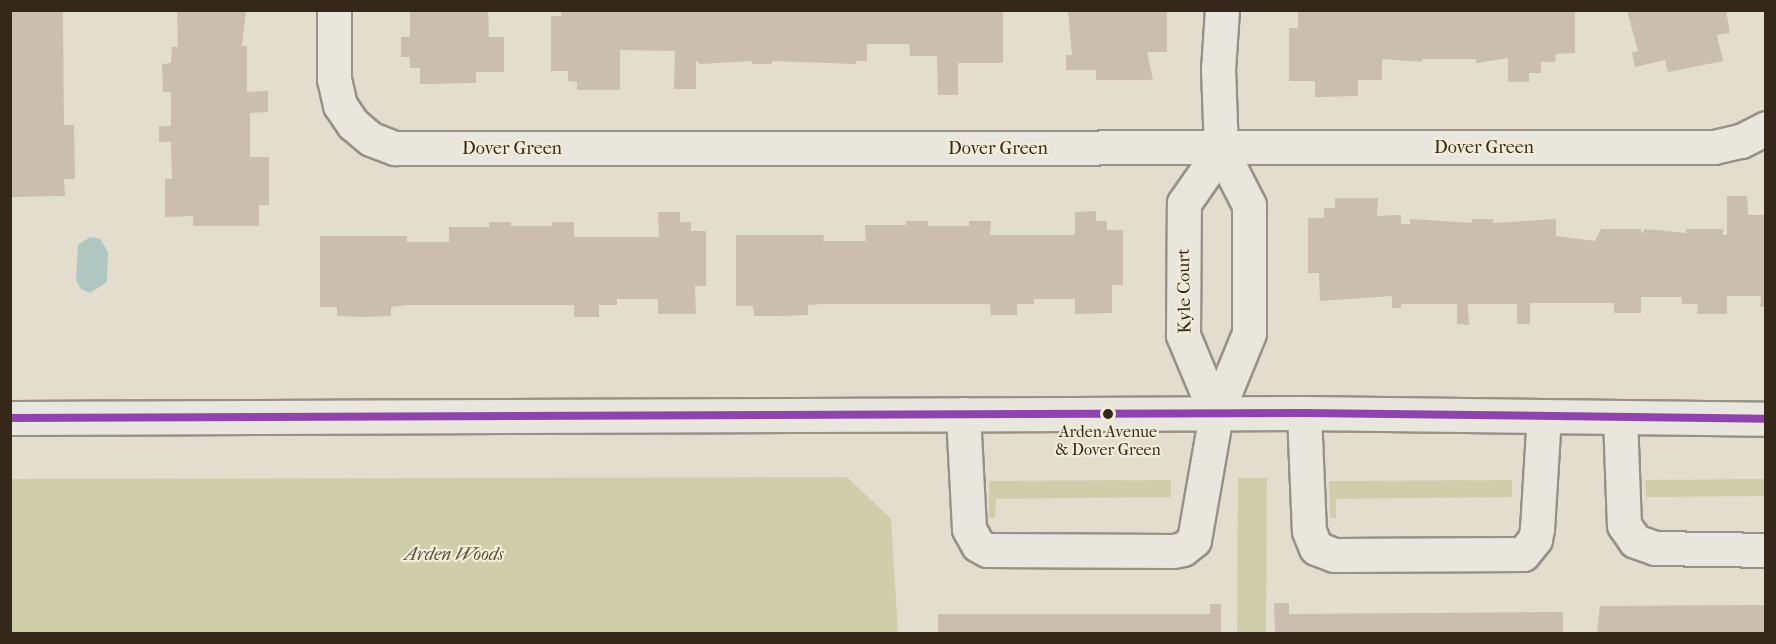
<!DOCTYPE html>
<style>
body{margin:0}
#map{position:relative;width:1776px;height:644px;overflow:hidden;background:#e3ddcd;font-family:"IM FELL French Canon",serif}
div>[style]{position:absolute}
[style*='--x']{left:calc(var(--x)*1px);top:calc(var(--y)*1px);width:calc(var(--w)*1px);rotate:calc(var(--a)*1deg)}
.green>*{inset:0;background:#cfceab}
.water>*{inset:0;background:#b0c6c0}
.building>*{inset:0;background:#cbbdb0}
.roads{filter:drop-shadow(2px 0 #979287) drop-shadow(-2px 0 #979287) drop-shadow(0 2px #979287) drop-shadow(0 -2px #979287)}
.minor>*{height:33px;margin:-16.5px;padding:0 16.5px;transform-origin:16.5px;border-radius:16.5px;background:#e9e6de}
.bus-1>*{height:8px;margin:-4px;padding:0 4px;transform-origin:4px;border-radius:4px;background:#8e44ad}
.dots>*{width:16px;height:16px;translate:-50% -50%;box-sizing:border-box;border:3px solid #f3ecd8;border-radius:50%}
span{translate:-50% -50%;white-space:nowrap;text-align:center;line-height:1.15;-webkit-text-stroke:4.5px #f3ecd8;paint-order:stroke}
.bus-label{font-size:16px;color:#35271a}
.street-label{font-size:18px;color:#35271a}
.park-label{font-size:18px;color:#584e37;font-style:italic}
.frame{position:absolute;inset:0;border:12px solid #35271a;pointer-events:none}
</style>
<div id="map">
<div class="green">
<i style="clip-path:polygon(847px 477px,891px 519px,898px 633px,11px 633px,11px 479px)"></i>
<i style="clip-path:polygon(1238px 478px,1267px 478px,1266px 633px,1237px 633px)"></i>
<i style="clip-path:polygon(1765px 479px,1765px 496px,1646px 497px,1645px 480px)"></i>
<i style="clip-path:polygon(1171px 480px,1171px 497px,996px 499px,995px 518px,989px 518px,989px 481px)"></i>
<i style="clip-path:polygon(1512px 480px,1512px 497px,1336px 499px,1336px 518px,1330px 518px,1329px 481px)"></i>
</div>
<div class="water">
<i style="clip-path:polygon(90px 237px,100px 239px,108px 252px,107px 282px,90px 293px,81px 289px,76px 280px,78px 245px)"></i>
</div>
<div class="building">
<i style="clip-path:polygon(10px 10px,63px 10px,64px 125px,74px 125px,75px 179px,64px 179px,65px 196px,10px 197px)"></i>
<i style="clip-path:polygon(177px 10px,246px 10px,242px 46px,247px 46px,247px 92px,268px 91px,268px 112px,250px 113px,250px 157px,269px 157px,269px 205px,259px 205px,259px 226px,193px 226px,193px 216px,165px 217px,165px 179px,172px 179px,171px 142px,159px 142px,159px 126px,171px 126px,171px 92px,163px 92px,162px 64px,171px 63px,172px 47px,178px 47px)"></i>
<i style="clip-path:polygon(410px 10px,488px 10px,489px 37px,504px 37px,504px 72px,476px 72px,476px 83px,420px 84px,420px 68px,410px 68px,410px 57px,401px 57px,401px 37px,410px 37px)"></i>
<i style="clip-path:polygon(561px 10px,1003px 10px,1003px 63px,958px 63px,958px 95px,938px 95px,937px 56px,910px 56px,909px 44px,867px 44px,867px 61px,856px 61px,856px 64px,772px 61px,772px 64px,752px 64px,752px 61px,700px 64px,696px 60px,696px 89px,674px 89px,675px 51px,620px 50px,620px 90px,577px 90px,577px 82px,568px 81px,568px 71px,551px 71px,551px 16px,561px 16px)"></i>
<i style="clip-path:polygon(1068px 10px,1167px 11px,1167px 52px,1147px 52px,1153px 80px,1096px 80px,1096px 70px,1066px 70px,1066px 55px,1072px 55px)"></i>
<i style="clip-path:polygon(1298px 10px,1575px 10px,1575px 53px,1556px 54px,1555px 62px,1541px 62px,1541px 73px,1529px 73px,1529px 82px,1508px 82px,1508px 58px,1476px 63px,1476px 59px,1422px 59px,1422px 62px,1382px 59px,1382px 80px,1358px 80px,1358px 96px,1315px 97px,1315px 81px,1289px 81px,1289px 28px,1298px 28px)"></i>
<i style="clip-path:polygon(1627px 10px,1726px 10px,1730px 33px,1717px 35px,1723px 61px,1668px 72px,1665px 60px,1635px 67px,1632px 52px,1638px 51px)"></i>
<i style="clip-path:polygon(1727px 196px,1747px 196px,1748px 215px,1766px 215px,1766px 307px,1760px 307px,1761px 296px,1727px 296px,1727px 314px,1697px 314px,1698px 304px,1682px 304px,1682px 297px,1641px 297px,1641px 313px,1614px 313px,1614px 303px,1530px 303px,1530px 324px,1517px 324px,1517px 304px,1468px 304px,1469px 325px,1457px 324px,1457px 304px,1401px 304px,1401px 308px,1392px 308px,1392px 296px,1320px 301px,1319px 273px,1308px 273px,1308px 218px,1324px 218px,1324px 208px,1335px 208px,1335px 198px,1378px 198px,1377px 216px,1401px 215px,1401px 224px,1410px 224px,1410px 219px,1472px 223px,1472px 219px,1493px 219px,1493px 223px,1556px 219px,1556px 236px,1595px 241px,1601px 229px,1641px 229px,1641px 234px,1645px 229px,1686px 233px,1686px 229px,1723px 229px,1723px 235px,1727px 235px)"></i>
<i style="clip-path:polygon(1096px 211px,1096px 221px,1107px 221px,1107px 230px,1123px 230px,1123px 285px,1112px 285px,1112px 313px,1075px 314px,1075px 299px,1034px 299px,1034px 304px,1017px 304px,1017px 315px,991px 315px,990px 304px,824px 304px,808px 305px,808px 315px,780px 316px,754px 316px,753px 306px,736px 306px,736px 235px,824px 235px,823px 241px,866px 241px,865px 225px,906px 225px,906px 221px,928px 221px,928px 226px,969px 226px,969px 221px,991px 221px,990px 235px,1075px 235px,1075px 212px)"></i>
<i style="clip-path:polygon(658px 212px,680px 212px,680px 222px,691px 222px,691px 231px,706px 231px,706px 286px,695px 286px,696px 314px,658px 314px,658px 299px,617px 299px,617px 305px,599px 305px,599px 317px,574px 317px,574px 305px,407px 305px,391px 307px,391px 316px,363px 317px,337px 316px,337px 307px,320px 307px,320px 236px,407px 236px,407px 242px,449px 242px,449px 227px,489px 227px,489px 222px,511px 222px,511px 226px,552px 226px,552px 222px,574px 222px,574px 237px,659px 237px)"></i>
<i style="clip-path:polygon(1274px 603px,1289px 603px,1289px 614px,1563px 612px,1563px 633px,1275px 633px)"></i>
<i style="clip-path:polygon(1210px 604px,1221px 604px,1221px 633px,938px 633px,938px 614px,1210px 614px)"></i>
<i style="clip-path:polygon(1766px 605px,1766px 633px,1597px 633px,1600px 606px)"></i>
</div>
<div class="roads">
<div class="minor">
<i style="--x:334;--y:10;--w:69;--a:90"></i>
<i style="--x:334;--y:79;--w:27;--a:77"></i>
<i style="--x:340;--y:105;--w:23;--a:56"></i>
<i style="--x:353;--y:124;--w:23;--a:40"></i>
<i style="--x:371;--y:139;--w:26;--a:21"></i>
<i style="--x:395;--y:148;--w:1319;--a:-0.04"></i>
<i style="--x:1714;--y:147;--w:28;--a:-13"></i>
<i style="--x:1741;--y:141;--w:28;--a:-27"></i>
<i style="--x:1304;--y:413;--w:118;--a:87.6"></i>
<i style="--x:1309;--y:531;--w:18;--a:68"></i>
<i style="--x:1316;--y:548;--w:19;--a:21"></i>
<i style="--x:1334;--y:555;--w:189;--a:-0.3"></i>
<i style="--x:1523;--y:554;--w:19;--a:-51"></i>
<i style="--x:1535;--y:539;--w:10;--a:-79"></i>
<i style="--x:1537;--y:529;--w:113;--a:-86.5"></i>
<i style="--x:963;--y:414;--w:115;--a:87"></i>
<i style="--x:969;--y:529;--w:18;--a:61"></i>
<i style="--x:978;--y:545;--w:10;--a:29"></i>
<i style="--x:987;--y:550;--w:186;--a:0.3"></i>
<i style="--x:1173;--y:551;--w:10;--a:-11"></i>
<i style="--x:1183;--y:549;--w:14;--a:-39"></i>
<i style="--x:1194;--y:540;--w:128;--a:-80.1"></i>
<i style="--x:1216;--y:414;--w:87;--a:-67.8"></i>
<i style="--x:1249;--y:333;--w:128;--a:-90"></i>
<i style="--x:1249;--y:205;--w:62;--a:-117"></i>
<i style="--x:1221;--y:150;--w:80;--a:-92.1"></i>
<i style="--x:1218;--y:70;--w:60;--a:-86.2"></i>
<i style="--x:1216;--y:414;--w:86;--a:-112.7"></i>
<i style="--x:1183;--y:335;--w:132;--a:-89.6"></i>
<i style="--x:1184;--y:203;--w:65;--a:-55.1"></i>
<i style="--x:1620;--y:417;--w:108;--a:87.9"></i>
<i style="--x:1624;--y:525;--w:19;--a:55"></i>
<i style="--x:1635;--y:541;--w:21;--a:19"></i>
<i style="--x:1655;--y:548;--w:111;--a:1"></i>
<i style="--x:10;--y:418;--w:1294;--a:-0.22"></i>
<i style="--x:1304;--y:413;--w:462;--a:0.7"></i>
</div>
</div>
<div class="bus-1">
<i style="--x:10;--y:418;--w:1294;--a:-0.22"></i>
<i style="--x:1304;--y:413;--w:462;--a:0.7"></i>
</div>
<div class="dots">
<i style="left:1108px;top:414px;background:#35271a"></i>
</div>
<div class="bus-label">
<span style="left:1108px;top:441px">Arden Avenue<br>&amp; Dover Green</span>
</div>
<div class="street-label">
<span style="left:1484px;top:148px">Dover Green</span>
<span style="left:512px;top:149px">Dover Green</span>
<span style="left:998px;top:149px">Dover Green</span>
<span style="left:1185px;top:291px;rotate:-91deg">Kyle Court</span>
</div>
<div class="park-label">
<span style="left:454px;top:555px">Arden Woods</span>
</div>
<div class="frame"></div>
</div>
